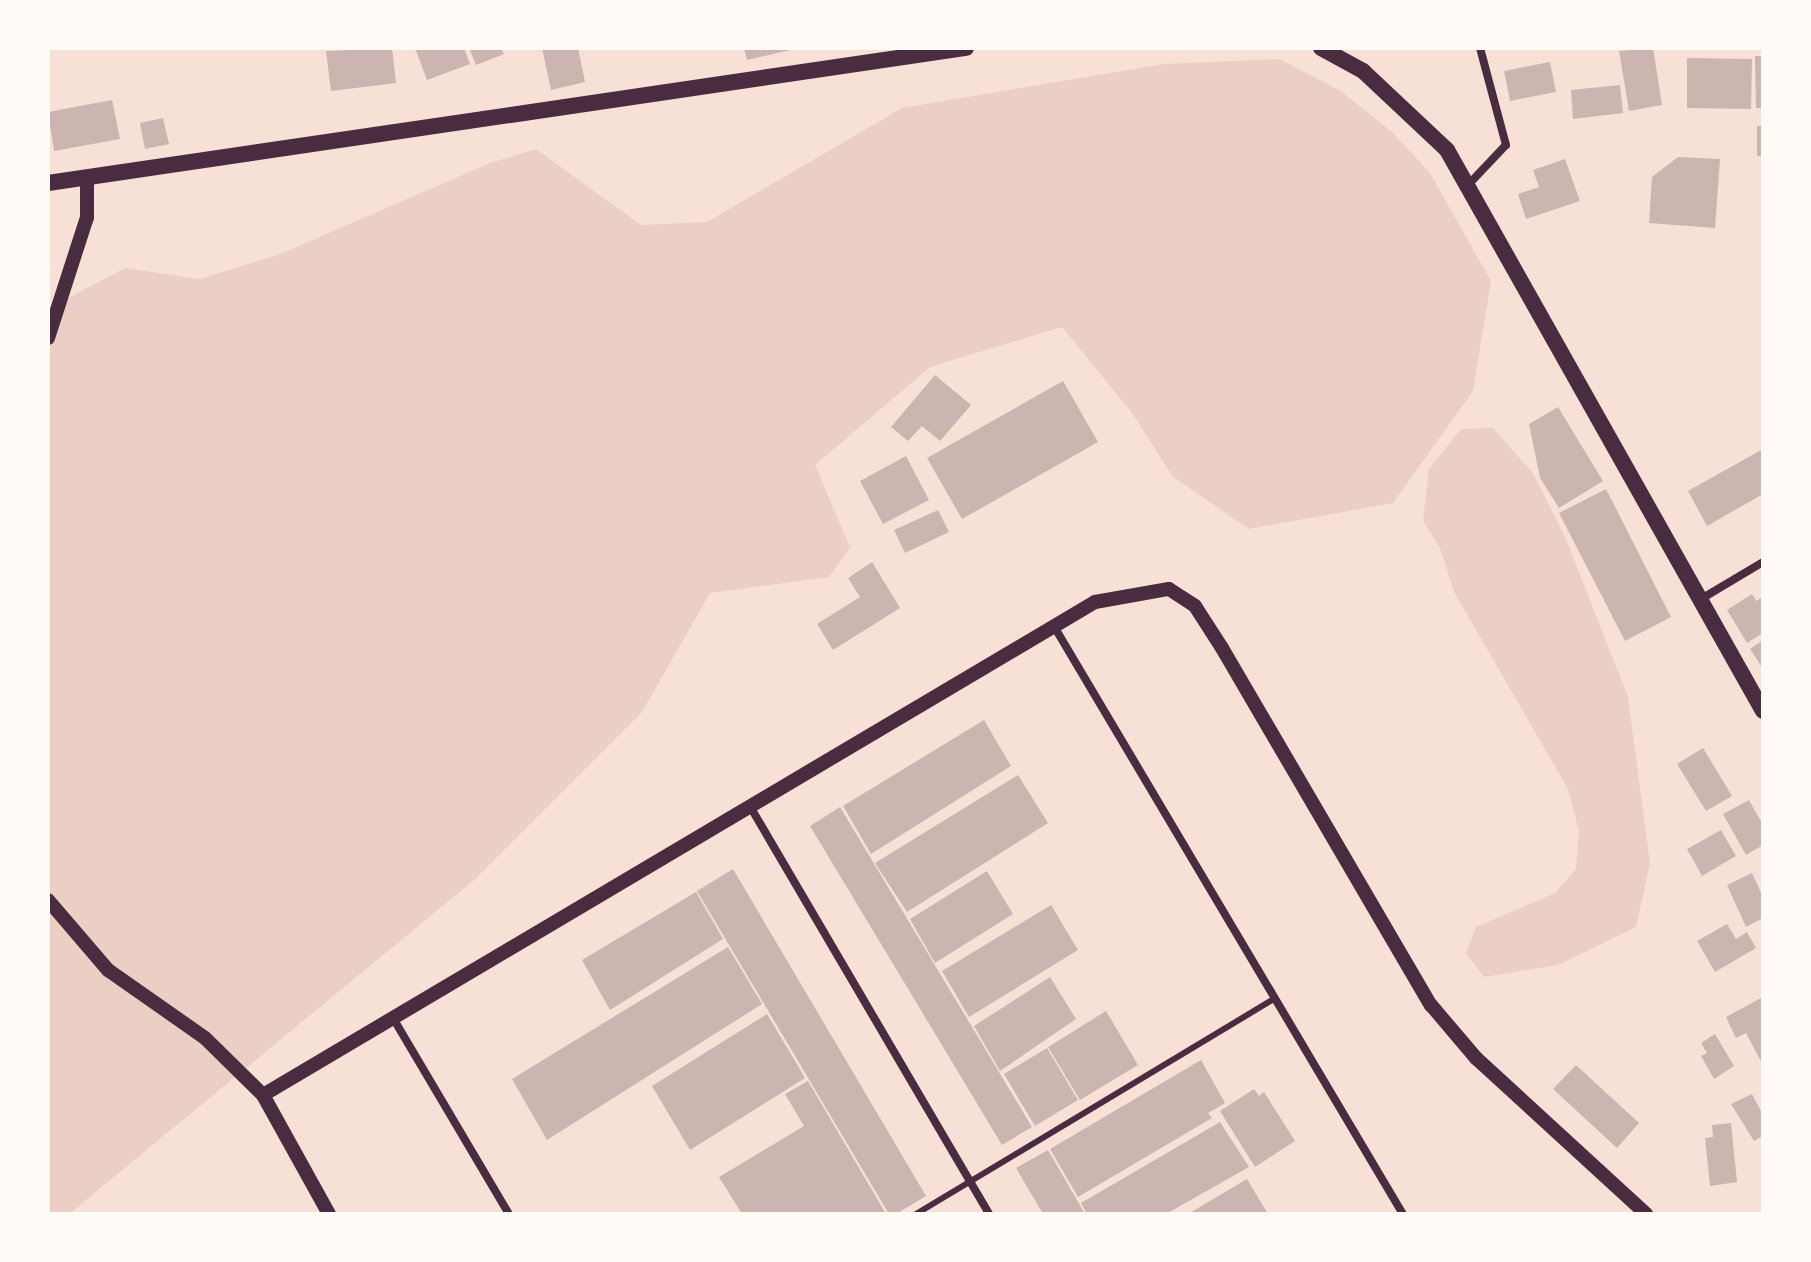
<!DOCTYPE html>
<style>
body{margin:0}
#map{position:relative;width:1811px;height:1262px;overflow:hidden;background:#f7e1d7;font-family:"Open Sans",sans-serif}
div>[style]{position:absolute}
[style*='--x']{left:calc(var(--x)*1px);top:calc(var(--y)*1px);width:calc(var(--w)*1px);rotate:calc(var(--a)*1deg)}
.green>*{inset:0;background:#ebcfc5}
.building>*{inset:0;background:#ccb4b1}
.service>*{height:6px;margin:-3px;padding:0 3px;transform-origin:3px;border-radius:3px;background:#4a2c40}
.minor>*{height:8px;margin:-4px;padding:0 4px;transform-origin:4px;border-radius:4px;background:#4a2c40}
.tertiary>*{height:14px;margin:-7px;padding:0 7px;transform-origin:7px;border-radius:7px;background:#4a2c40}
.secondary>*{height:16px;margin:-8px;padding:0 8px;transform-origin:8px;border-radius:8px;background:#4a2c40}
span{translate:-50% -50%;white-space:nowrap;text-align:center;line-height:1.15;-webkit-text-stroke:7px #fffaf5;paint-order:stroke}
.frame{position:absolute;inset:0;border:50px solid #fffaf5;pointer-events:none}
</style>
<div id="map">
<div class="green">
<i style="clip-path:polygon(1279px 59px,1341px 91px,1391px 131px,1430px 173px,1491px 281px,1473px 391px,1393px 503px,1249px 529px,1173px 477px,1132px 413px,1062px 327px,930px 367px,815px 465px,850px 547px,829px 577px,710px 593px,642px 712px,474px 880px,69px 1214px,48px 1214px,48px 309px,125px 268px,199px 279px,278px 255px,490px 163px,536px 149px,641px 225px,707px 222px,902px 108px,1164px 64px)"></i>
<i style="clip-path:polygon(1493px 428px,1533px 473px,1566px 539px,1628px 697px,1650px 863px,1636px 927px,1558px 965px,1484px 977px,1466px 953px,1476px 927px,1555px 893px,1576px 869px,1579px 831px,1568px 789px,1454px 592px,1440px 548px,1423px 521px,1429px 469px,1461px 429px)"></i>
</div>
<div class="building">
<i style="clip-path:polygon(392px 48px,396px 83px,331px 91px,326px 51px)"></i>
<i style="clip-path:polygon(415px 48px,464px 48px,470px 64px,427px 80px)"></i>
<i style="clip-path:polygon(469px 48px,501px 48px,504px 54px,476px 65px)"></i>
<i style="clip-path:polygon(542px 48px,578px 48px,585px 82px,551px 90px)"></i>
<i style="clip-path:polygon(744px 48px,795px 48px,795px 49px,747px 60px)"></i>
<i style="clip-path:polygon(1653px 48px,1662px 105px,1629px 111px,1619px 51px)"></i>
<i style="clip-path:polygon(1755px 56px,1763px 56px,1763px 108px,1756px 108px)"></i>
<i style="clip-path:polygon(1687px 58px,1752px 59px,1751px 109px,1687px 108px)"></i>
<i style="clip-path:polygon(1550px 62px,1556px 92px,1510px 101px,1504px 71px)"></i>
<i style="clip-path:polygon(1620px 85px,1623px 113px,1573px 119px,1571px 90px)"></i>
<i style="clip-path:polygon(112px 100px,120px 139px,54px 151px,48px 112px)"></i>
<i style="clip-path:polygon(163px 118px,169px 144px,145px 149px,140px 123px)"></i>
<i style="clip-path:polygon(1757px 126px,1763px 126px,1763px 156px,1757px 156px)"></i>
<i style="clip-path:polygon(1678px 157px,1720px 159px,1715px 228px,1649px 223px,1652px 177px)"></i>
<i style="clip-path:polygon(1565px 159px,1580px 201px,1526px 219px,1518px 194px,1539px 187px,1533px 170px)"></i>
<i style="clip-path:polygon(935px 375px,971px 405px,940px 441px,922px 426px,908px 441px,891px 427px)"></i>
<i style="clip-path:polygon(1063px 381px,1098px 442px,962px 519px,927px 458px)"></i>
<i style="clip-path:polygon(1558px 407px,1603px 481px,1559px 508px,1540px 478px,1529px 424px)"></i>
<i style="clip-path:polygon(1763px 449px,1763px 494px,1707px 526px,1688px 491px)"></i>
<i style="clip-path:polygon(906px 456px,929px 500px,883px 524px,860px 481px)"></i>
<i style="clip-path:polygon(1606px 489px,1671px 617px,1625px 641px,1559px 513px)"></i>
<i style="clip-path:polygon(938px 510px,949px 532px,905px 553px,894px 530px)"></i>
<i style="clip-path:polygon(872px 562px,900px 608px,833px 650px,817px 624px,860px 597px,848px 578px)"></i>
<i style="clip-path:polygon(1752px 594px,1756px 601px,1763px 597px,1763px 633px,1747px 643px,1727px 610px)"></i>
<i style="clip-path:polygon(1763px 640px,1763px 669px,1750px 649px)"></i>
<i style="clip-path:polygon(984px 720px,1011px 766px,871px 854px,843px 806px)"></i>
<i style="clip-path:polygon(1703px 748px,1732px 796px,1706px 811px,1677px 764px)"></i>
<i style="clip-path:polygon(1018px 775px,1048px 823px,907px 912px,875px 863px)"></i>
<i style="clip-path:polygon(1749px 800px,1763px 825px,1763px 845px,1746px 855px,1723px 814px)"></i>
<i style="clip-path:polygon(840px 807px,1032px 1127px,1002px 1145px,810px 826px)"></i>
<i style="clip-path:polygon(1721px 830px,1736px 856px,1702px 876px,1687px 849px)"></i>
<i style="clip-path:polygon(733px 869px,926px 1196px,896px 1214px,889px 1214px,697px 891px)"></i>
<i style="clip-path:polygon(987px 871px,1013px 914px,935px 963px,910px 919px)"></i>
<i style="clip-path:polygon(1752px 873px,1763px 897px,1763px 918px,1746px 927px,1727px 885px)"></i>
<i style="clip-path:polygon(696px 892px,723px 939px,610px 1010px,582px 960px)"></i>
<i style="clip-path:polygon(1051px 905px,1078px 950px,969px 1017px,942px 971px)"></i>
<i style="clip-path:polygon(1727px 924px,1736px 939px,1747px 932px,1756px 948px,1715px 972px,1697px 941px)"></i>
<i style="clip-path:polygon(728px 947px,762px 1004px,547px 1140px,512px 1079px)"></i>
<i style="clip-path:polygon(1050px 977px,1076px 1019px,1000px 1071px,974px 1026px)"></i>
<i style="clip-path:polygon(1763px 997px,1763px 1065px,1746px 1033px,1736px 1038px,1726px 1017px)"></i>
<i style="clip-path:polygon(1106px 1011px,1138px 1065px,1080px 1100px,1048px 1047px)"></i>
<i style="clip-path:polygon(767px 1014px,805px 1078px,690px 1150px,652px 1086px)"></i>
<i style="clip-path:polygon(1715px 1034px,1734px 1066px,1714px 1079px,1701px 1056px,1707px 1053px,1701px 1043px)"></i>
<i style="clip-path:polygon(1047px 1048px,1078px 1100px,1035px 1126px,1004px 1074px)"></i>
<i style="clip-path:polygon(1201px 1060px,1225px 1103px,1208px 1113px,1212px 1118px,1078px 1197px,1050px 1149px)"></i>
<i style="clip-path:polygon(1576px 1065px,1639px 1123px,1617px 1148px,1553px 1089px)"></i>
<i style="clip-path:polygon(808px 1081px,886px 1214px,742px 1214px,719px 1177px,804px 1126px,785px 1094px)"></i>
<i style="clip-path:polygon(1254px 1089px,1259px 1096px,1264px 1092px,1295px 1141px,1255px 1167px,1220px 1111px)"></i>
<i style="clip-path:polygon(1752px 1094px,1763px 1115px,1763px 1136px,1754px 1141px,1731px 1104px)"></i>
<i style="clip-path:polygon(1220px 1122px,1249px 1167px,1166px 1214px,1087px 1214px,1081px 1203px)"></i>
<i style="clip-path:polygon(1731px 1123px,1737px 1182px,1710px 1186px,1705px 1138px,1713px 1137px,1712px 1125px)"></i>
<i style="clip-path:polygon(1048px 1150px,1085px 1214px,1043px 1214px,1016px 1168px)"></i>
<i style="clip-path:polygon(1247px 1179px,1268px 1214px,1188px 1214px)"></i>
</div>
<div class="service">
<i style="--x:916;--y:1214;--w:419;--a:-31"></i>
</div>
<div class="minor">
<i style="--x:1468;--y:185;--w:55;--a:-46.5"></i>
<i style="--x:1506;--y:145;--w:100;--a:-105"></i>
<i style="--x:1701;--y:599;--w:72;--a:-30.8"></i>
<i style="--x:1055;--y:628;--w:682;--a:59.3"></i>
<i style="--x:751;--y:808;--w:471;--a:59.6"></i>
<i style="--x:393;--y:1018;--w:228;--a:59.4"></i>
</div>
<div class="tertiary">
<i style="--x:48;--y:338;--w:127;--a:-72.1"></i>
<i style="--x:87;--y:217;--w:40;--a:-90"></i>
<i style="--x:48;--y:900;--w:92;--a:49.4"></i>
<i style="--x:108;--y:970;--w:118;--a:35"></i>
<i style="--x:205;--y:1038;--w:81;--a:44.5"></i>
<i style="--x:263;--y:1095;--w:136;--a:61"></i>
<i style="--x:263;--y:1095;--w:967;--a:-30.65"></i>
<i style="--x:1095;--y:602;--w:75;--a:-10"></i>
<i style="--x:1169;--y:589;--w:31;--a:33"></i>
<i style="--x:1195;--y:606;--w:50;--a:57.3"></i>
<i style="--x:1222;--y:648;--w:414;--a:59.7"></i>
<i style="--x:1431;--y:1005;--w:70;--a:49.7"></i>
<i style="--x:1476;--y:1058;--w:231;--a:42.5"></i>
</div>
<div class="secondary">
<i style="--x:1321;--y:48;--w:48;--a:28.7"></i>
<i style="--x:1363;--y:71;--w:115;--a:43.2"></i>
<i style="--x:1447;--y:150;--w:644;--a:60.61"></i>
<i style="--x:48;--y:183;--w:928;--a:-8.37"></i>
</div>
<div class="frame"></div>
</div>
